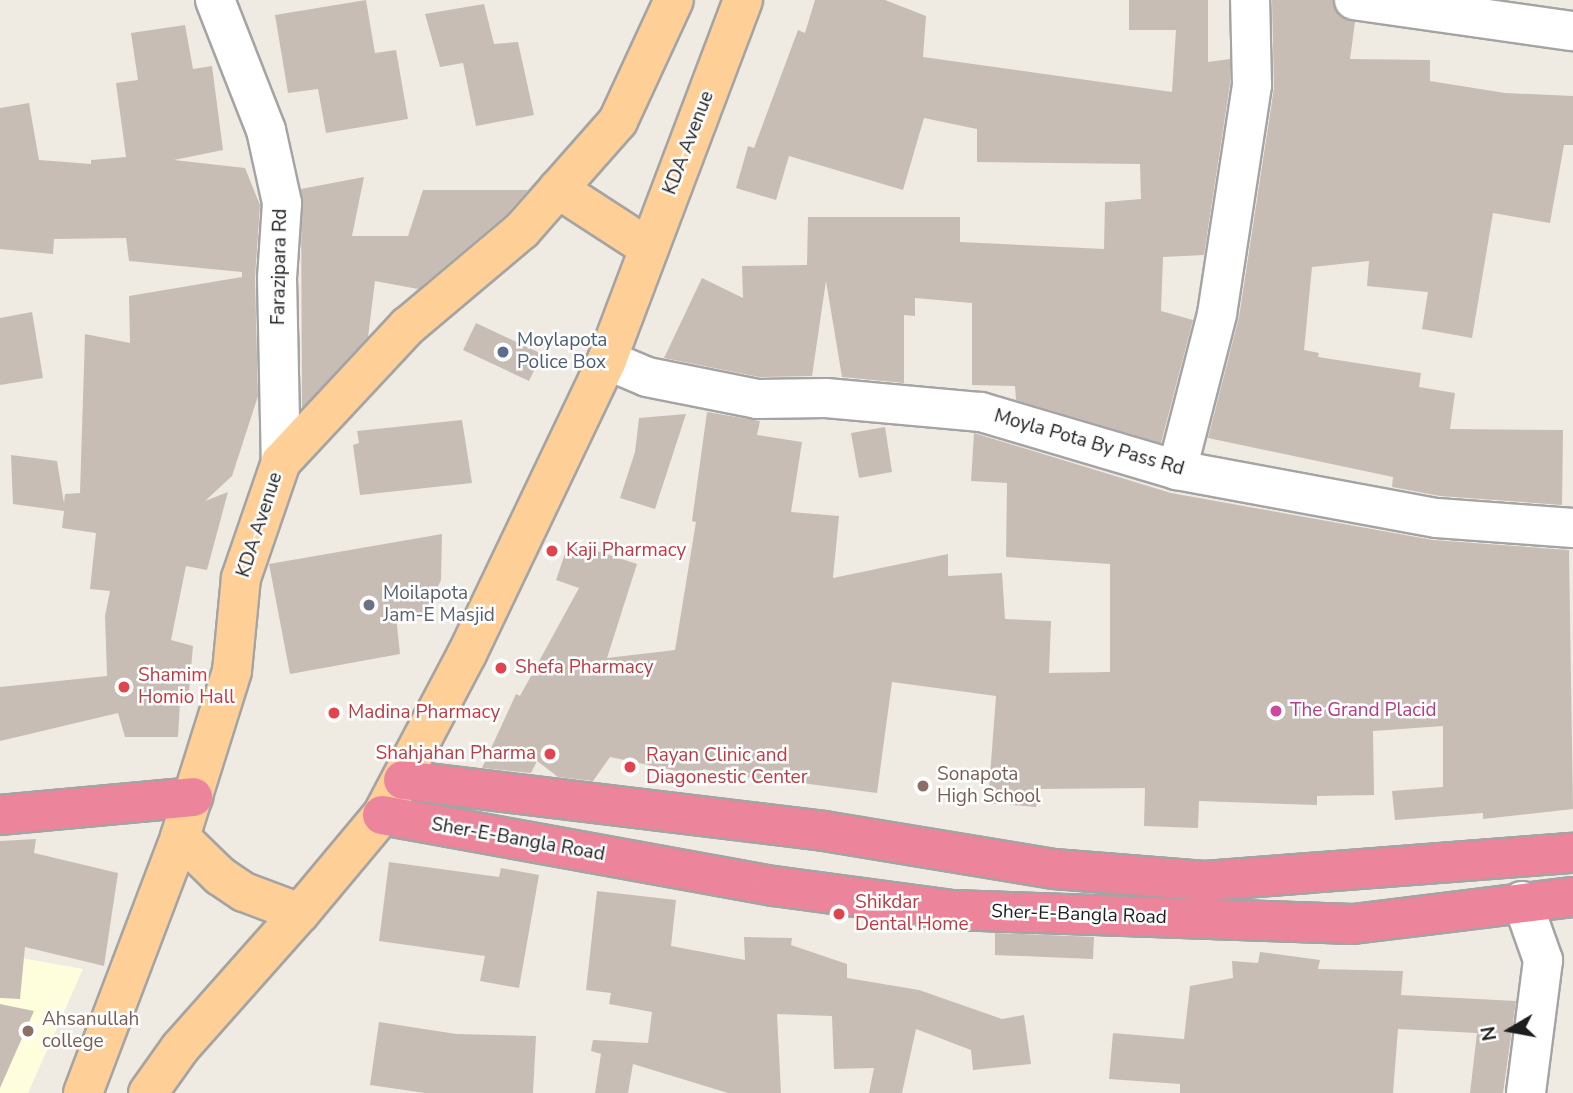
<!DOCTYPE html>
<style>
body{margin:0}
#map{position:relative;width:1573px;height:1093px;overflow:hidden;background:#efebe2;font-family:"Nunito Sans",sans-serif}
div>[style]{position:absolute}
[style*='--x']{left:calc(var(--x)*1px);top:calc(var(--y)*1px);width:calc(var(--w)*1px);rotate:calc(var(--a)*1deg)}
.education>*{inset:0;background:#fffedc}
.building>*{inset:0;background:#c7bdb5}
.roads{filter:drop-shadow(2px 0 #a4a4a4) drop-shadow(-2px 0 #a4a4a4) drop-shadow(0 2px #a4a4a4) drop-shadow(0 -2px #a4a4a4)}
.minor>*{height:38px;margin:-19px;padding:0 19px;transform-origin:19px;border-radius:19px;background:#fff}
.major>*{height:38px;margin:-19px;padding:0 19px;transform-origin:19px;border-radius:19px;background:#ffcf98}
.highway>*{height:38px;margin:-19px;padding:0 19px;transform-origin:19px;border-radius:19px;background:#ec859b}
.dots>*{width:19px;height:19px;translate:-50% -50%;box-sizing:border-box;border:4px solid #fff;border-radius:50%}
span{translate:-50% -50%;white-space:nowrap;text-align:center;line-height:1.15;-webkit-text-stroke:5px #fff;paint-order:stroke}
.street-label{font-size:19px;color:#1d1d1d}
.service-label{font-size:19px;color:#4e5e75}
.left{translate:0 -50%;text-align:left}
.health-label{font-size:19px;color:#be3a42}
.right{translate:-100% -50%;text-align:right}
.worship-label{font-size:19px;color:#5b616d}
.hotel-label{font-size:19px;color:#b23c85}
.education-label{font-size:19px;color:#785e54}
.north{position:absolute;left:1475px;top:995px;width:70px;height:70px;-webkit-text-stroke:5px #fff;paint-order:stroke;rotate:260deg;font-size:19px;font-weight:700;line-height:28px;text-align:center;color:#1d1d1d}
.north::after{content:'';display:block;margin:auto;width:24px;height:32px;background:#1d1d1d;clip-path:polygon(50% 0,100% 100%,50% 72%,0 100%)}
</style>
<div id="map">
<div class="education">
<i style="clip-path:polygon(0 954px,83px 969px,28px 1093px,0 1093px)"></i>
</div>
<div class="building">
<i style="clip-path:polygon(366px 0,375px 53px,396px 50px,408px 119px,326px 133px,318px 89px,288px 93px,275px 15px)"></i>
<i style="clip-path:polygon(815px 0,885px 0,926px 16px,923px 57px,1172px 92px,1176px 30px,1129px 30px,1129px 0,1208px 0,1208px 62px,1230px 59px,1230px 84px,1204px 255px,1163px 257px,1161px 311px,1193px 320px,1161px 443px,1016px 400px,1015px 386px,972px 385px,972px 303px,915px 298px,915px 316px,904px 315px,904px 383px,842px 377px,826px 281px,812px 376px,759px 377px,664px 358px,702px 278px,743px 298px,742px 266px,807px 265px,808px 217px,960px 217px,960px 242px,1104px 249px,1105px 202px,1141px 199px,1140px 164px,977px 162px,977px 129px,924px 118px,903px 190px,789px 156px,776px 200px,736px 188px,748px 146px,754px 148px,798px 30px,805px 33px)"></i>
<i style="clip-path:polygon(1272px 0,1333px 0,1340px 17px,1355px 22px,1350px 59px,1430px 60px,1430px 81px,1505px 93px,1573px 96px,1573px 145px,1564px 145px,1550px 223px,1493px 213px,1472px 338px,1422px 329px,1428px 292px,1367px 286px,1369px 261px,1312px 267px,1304px 350px,1319px 353px,1318px 357px,1421px 373px,1419px 387px,1455px 393px,1450px 429px,1563px 430px,1562px 505px,1440px 496px,1392px 487px,1393px 477px,1208px 438px,1239px 317px,1274px 88px)"></i>
<i style="clip-path:polygon(484px 4px,494px 44px,518px 42px,534px 115px,476px 126px,463px 63px,440px 67px,425px 14px)"></i>
<i style="clip-path:polygon(185px 25px,193px 69px,212px 66px,223px 150px,174px 160px,245px 168px,260px 205px,255px 278px,258px 396px,232px 476px,205px 501px,228px 492px,207px 570px,186px 566px,171px 640px,193px 646px,188px 703px,180px 702px,178px 737px,125px 737px,118px 713px,0 741px,0 687px,107px 676px,105px 616px,110px 591px,90px 589px,96px 533px,62px 528px,64px 511px,13px 504px,11px 455px,57px 461px,64px 503px,65px 494px,80px 493px,85px 334px,130px 343px,129px 296px,242px 277px,242px 272px,129px 261px,126px 238px,54px 239px,53px 254px,0 249px,0 108px,29px 103px,39px 160px,91px 164px,91px 160px,126px 157px,116px 83px,138px 80px,131px 33px)"></i>
<i style="clip-path:polygon(364px 177px,352px 236px,408px 236px,423px 190px,528px 190px,507px 214px,418px 289px,375px 281px,368px 337px,302px 408px,301px 189px)"></i>
<i style="clip-path:polygon(32px 312px,43px 378px,0 385px,0 318px)"></i>
<i style="clip-path:polygon(476px 323px,542px 354px,529px 381px,463px 350px)"></i>
<i style="clip-path:polygon(707px 412px,760px 421px,757px 435px,802px 442px,791px 512px,839px 516px,833px 578px,948px 554px,948px 576px,1002px 573px,1005px 619px,1051px 621px,1049px 673px,1110px 672px,1110px 564px,1006px 557px,1007px 483px,971px 481px,974px 433px,1171px 493px,1433px 540px,1569px 550px,1573px 809px,1483px 819px,1483px 813px,1395px 820px,1392px 791px,1443px 787px,1443px 726px,1373px 731px,1374px 795px,1317px 796px,1317px 805px,1199px 801px,1198px 828px,1144px 826px,1145px 788px,1038px 789px,1036px 807px,988px 803px,996px 696px,892px 682px,877px 793px,779px 780px,779px 783px,703px 769px,701px 776px,610px 757px,593px 781px,558px 777px,537px 761px,531px 773px,482px 768px,516px 694px,520px 696px,579px 588px,556px 580px,569px 542px,637px 564px,607px 658px,675px 650px,696px 522px,692px 521px)"></i>
<i style="clip-path:polygon(686px 414px,655px 509px,620px 498px,635px 452px,639px 418px)"></i>
<i style="clip-path:polygon(462px 420px,472px 483px,360px 495px,353px 445px,359px 443px,357px 431px)"></i>
<i style="clip-path:polygon(885px 427px,892px 472px,859px 478px,851px 433px)"></i>
<i style="clip-path:polygon(442px 534px,441px 580px,425px 615px,396px 616px,400px 654px,290px 674px,269px 564px)"></i>
<i style="clip-path:polygon(36px 839px,34px 853px,118px 873px,104px 966px,25px 947px,20px 999px,0 998px,0 841px)"></i>
<i style="clip-path:polygon(389px 862px,499px 877px,501px 868px,539px 875px,519px 988px,480px 981px,485px 956px,379px 941px)"></i>
<i style="clip-path:polygon(597px 891px,676px 900px,671px 946px,745px 960px,744px 937px,792px 938px,791px 945px,847px 964px,847px 978px,919px 990px,1002px 1019px,1024px 1015px,1031px 1064px,973px 1070px,971px 1050px,916px 1029px,902px 1093px,869px 1093px,874px 1068px,834px 1069px,832px 1016px,777px 1014px,781px 1093px,728px 1093px,633px 1064px,628px 1093px,595px 1093px,601px 1054px,591px 1051px,593px 1040px,648px 1043px,652px 1012px,609px 1004px,611px 993px,586px 990px)"></i>
<i style="clip-path:polygon(995px 933px,1094px 937px,1093px 959px,995px 955px)"></i>
<i style="clip-path:polygon(1260px 952px,1320px 960px,1318px 969px,1403px 971px,1401px 995px,1516px 1001px,1503px 1093px,1470px 1093px,1477px 1033px,1398px 1029px,1393px 1093px,1180px 1093px,1180px 1084px,1109px 1079px,1113px 1033px,1184px 1039px,1190px 986px,1233px 978px,1232px 961px,1258px 963px)"></i>
<i style="clip-path:polygon(0 1004px,34px 1011px,0 1088px)"></i>
<i style="clip-path:polygon(379px 1022px,456px 1034px,536px 1036px,533px 1093px,425px 1093px,370px 1085px)"></i>
</div>
<div class="roads">
<div class="minor">
<i style="--x:215;--y:0;--w:140;--a:68.6"></i>
<i style="--x:266;--y:130;--w:75;--a:77.6"></i>
<i style="--x:282;--y:203;--w:75;--a:93.8"></i>
<i style="--x:277;--y:278;--w:184;--a:88.8"></i>
<i style="--x:1354;--y:0;--w:221;--a:8.1"></i>
<i style="--x:607;--y:360;--w:43;--a:23"></i>
<i style="--x:647;--y:377;--w:112;--a:11.3"></i>
<i style="--x:757;--y:399;--w:69;--a:-0.8"></i>
<i style="--x:826;--y:398;--w:156;--a:5.2"></i>
<i style="--x:981;--y:412;--w:204;--a:16.5"></i>
<i style="--x:1177;--y:470;--w:264;--a:10.5"></i>
<i style="--x:1437;--y:518;--w:136;--a:4.2"></i>
<i style="--x:1177;--y:470;--w:161;--a:-75.6"></i>
<i style="--x:1217;--y:314;--w:232;--a:-81.3"></i>
<i style="--x:1252;--y:85;--w:85;--a:-91.3"></i>
<i style="--x:1522;--y:901;--w:63;--a:70.4"></i>
<i style="--x:1543;--y:960;--w:134;--a:97.3"></i>
</div>
<div class="major">
<i style="--x:558;--y:189;--w:108;--a:33"></i>
<i style="--x:180;--y:837;--w:56;--a:44.3"></i>
<i style="--x:220;--y:876;--w:29;--a:34"></i>
<i style="--x:244;--y:892;--w:60;--a:20.6"></i>
<i style="--x:300;--y:913;--w:128;--a:-50.1"></i>
<i style="--x:382;--y:815;--w:182;--a:-62.2"></i>
<i style="--x:467;--y:654;--w:326;--a:-64.5"></i>
<i style="--x:607;--y:360;--w:385;--a:-69.3"></i>
<i style="--x:83;--y:1093;--w:274;--a:-69.2"></i>
<i style="--x:180;--y:837;--w:174;--a:-72.6"></i>
<i style="--x:232;--y:671;--w:93;--a:-84.5"></i>
<i style="--x:241;--y:578;--w:123;--a:-71"></i>
<i style="--x:281;--y:462;--w:186;--a:-47"></i>
<i style="--x:408;--y:326;--w:149;--a:-40.1"></i>
<i style="--x:522;--y:230;--w:145;--a:-48.6"></i>
<i style="--x:618;--y:121;--w:133;--a:-65.2"></i>
<i style="--x:148;--y:1093;--w:55;--a:-54.6"></i>
<i style="--x:180;--y:1048;--w:181;--a:-48.4"></i>
</div>
<div class="highway">
<i style="--x:403;--y:780;--w:424;--a:6.9"></i>
<i style="--x:824;--y:831;--w:233;--a:9.4"></i>
<i style="--x:1054;--y:869;--w:151;--a:4.5"></i>
<i style="--x:1205;--y:881;--w:369;--a:-4.4"></i>
<i style="--x:0;--y:815;--w:194;--a:-5.3"></i>
<i style="--x:382;--y:815;--w:398;--a:10.3"></i>
<i style="--x:774;--y:886;--w:180;--a:7.7"></i>
<i style="--x:952;--y:910;--w:401;--a:2"></i>
<i style="--x:1353;--y:924;--w:222;--a:-7"></i>
</div>
</div>
<div class="dots">
<i style="left:503px;top:352px;background:#5c6f8a"></i>
<i style="left:552px;top:551px;background:#e0444e"></i>
<i style="left:369px;top:605px;background:#6b7280"></i>
<i style="left:501px;top:668px;background:#e0444e"></i>
<i style="left:124px;top:687px;background:#e0444e"></i>
<i style="left:1276px;top:711px;background:#d1479c"></i>
<i style="left:334px;top:713px;background:#e0444e"></i>
<i style="left:550px;top:754px;background:#e0444e"></i>
<i style="left:630px;top:767px;background:#e0444e"></i>
<i style="left:923px;top:786px;background:#8d6e63"></i>
<i style="left:839px;top:914px;background:#e0444e"></i>
<i style="left:28px;top:1031px;background:#8d6e63"></i>
</div>
<div class="street-label">
<span style="left:689px;top:143px;rotate:-69deg">KDA Avenue</span>
<span style="left:280px;top:267px;rotate:-89deg">Farazipara Rd</span>
<span style="left:1089px;top:443px;rotate:16deg">Moyla Pota By Pass Rd</span>
<span style="left:260px;top:525px;rotate:-72deg">KDA Avenue</span>
<span style="left:518px;top:840px;rotate:10deg">Sher-E-Bangla Road</span>
<span style="left:1079px;top:915px;rotate:2deg">Sher-E-Bangla Road</span>
</div>
<div class="service-label">
<span class="left" style="left:517px;top:352px">Moylapota<br>Police Box</span>
</div>
<div class="health-label">
<span class="left" style="left:566px;top:551px">Kaji Pharmacy</span>
<span class="left" style="left:515px;top:668px">Shefa Pharmacy</span>
<span class="left" style="left:138px;top:687px">Shamim<br>Homio Hall</span>
<span class="left" style="left:348px;top:713px">Madina Pharmacy</span>
<span class="right" style="left:536px;top:754px">Shahjahan Pharma</span>
<span class="left" style="left:646px;top:767px">Rayan Clinic and<br>Diagonestic Center</span>
<span class="left" style="left:855px;top:914px">Shikdar<br>Dental Home</span>
</div>
<div class="worship-label">
<span class="left" style="left:383px;top:605px">Moilapota<br>Jam-E Masjid</span>
</div>
<div class="hotel-label">
<span class="left" style="left:1290px;top:711px">The Grand Placid</span>
</div>
<div class="education-label">
<span class="left" style="left:937px;top:786px">Sonapota<br>High School</span>
<span class="left" style="left:42px;top:1031px">Ahsanullah<br>college</span>
</div>
<div class="north">N</div>
</div>
